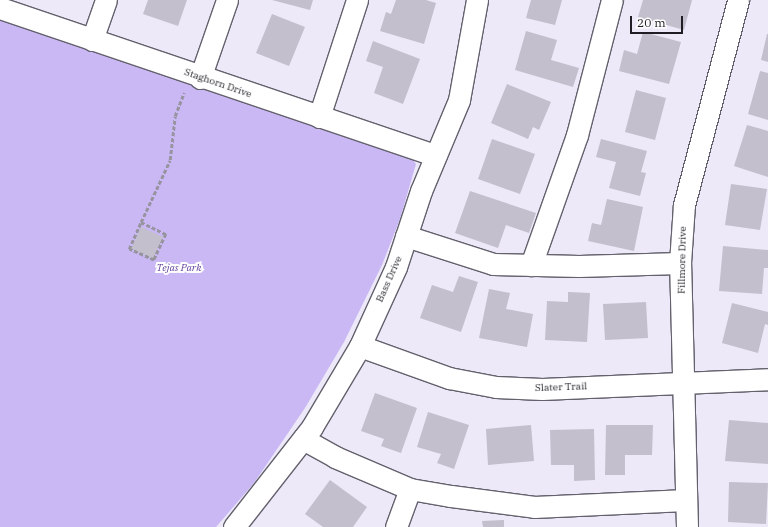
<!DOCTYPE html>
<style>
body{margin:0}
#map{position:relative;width:768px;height:527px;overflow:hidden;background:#ede9f8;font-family:"IBM Plex Serif",serif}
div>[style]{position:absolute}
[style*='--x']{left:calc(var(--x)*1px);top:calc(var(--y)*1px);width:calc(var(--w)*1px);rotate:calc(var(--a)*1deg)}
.green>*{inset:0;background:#c9b8f4}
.building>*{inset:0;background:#c3bfcd}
.path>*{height:2.5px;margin-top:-1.25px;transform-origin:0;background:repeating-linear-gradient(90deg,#97949f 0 4px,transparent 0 6px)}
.roads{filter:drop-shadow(1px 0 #64616d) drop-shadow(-1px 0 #64616d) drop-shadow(0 1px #64616d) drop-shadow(0 -1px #64616d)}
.minor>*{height:21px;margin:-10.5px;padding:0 10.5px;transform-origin:10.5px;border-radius:10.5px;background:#fff}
span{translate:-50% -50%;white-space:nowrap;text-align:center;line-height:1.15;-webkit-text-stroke:4px #fff;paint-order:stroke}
.street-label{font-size:10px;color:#201e24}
.park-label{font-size:10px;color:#62419b;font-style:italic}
.scale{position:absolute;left:630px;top:16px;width:53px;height:18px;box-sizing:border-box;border:2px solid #201e24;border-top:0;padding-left:5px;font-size:12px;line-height:14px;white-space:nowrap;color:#201e24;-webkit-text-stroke:3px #fff;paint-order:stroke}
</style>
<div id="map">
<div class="green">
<i style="clip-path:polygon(0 19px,408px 153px,416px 164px,400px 219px,382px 265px,344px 342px,305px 408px,254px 483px,216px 527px,0 527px)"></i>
</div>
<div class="building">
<i style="clip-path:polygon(148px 0,187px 0,178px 26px,143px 14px)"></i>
<i style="clip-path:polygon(272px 0,313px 0,310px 10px)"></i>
<i style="clip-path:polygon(396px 0,426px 0,436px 3px,424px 44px,380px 31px,386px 12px,391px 14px)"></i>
<i style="clip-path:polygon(531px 0,562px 0,555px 25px,526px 18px)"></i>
<i style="clip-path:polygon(643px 0,692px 0,684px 30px,638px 17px)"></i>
<i style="clip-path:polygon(272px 14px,305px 27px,289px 66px,256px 53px)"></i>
<i style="clip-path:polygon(526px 31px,557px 40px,551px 60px,579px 68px,573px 87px,515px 70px)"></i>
<i style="clip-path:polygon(643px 32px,681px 42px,669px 84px,619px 71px,624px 50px,637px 54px)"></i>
<i style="clip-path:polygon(767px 34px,768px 34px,768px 62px,761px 60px)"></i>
<i style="clip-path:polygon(373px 41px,420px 59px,403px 104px,374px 93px,383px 67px,366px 61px)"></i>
<i style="clip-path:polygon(760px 71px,768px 73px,768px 120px,748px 114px)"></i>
<i style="clip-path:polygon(507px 84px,551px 102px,539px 130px,533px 127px,528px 139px,491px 123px)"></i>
<i style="clip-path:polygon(636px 90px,666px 98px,655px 140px,625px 132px)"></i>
<i style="clip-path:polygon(747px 125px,768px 131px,768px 177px,734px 166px)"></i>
<i style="clip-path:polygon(492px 139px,535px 154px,520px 194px,478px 179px)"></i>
<i style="clip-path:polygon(601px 139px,647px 151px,641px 172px,646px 173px,640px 196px,609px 188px,616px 162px,596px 157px)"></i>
<i style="clip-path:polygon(731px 184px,767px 189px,760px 230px,725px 225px)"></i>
<i style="clip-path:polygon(470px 191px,536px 213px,529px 233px,506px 225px,498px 248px,455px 233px)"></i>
<i style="clip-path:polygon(607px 199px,643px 207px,634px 251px,588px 241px,592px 223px,601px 225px)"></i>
<i style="clip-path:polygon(141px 227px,163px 237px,153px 259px,131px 249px)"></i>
<i style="clip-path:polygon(723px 246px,768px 250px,768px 268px,764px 268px,762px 294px,719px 291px)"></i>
<i style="clip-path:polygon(459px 276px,478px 282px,461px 332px,420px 318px,432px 285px,453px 292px)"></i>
<i style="clip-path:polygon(489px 289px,510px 293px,506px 309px,533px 314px,527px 347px,479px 338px)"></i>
<i style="clip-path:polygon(568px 292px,590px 293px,587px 342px,545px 340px,547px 301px,568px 302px)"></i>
<i style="clip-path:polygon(646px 302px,648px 338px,605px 340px,603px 304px)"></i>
<i style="clip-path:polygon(732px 303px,768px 312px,768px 325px,765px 324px,758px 353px,722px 343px)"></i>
<i style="clip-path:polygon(375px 393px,417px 408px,401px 453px,381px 446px,384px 439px,361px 431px)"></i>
<i style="clip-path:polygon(428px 412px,469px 425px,454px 469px,437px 463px,441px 454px,417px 447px)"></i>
<i style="clip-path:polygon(729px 420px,768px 423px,768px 464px,725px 461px)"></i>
<i style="clip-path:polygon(531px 425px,534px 461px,488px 465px,486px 429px)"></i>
<i style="clip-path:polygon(606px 425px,653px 425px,652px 455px,625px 455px,625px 475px,605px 475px)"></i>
<i style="clip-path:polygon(594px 429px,595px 480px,574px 481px,574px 465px,551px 465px,550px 430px)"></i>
<i style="clip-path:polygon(330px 480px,367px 507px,353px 527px,323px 527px,305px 514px)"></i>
<i style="clip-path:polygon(729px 482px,768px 483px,766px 524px,728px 522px)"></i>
<i style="clip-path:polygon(504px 520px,504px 527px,483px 527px,482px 521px)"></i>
</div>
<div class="path">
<i style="--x:141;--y:222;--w:28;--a:26"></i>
<i style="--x:166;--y:234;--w:29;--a:115"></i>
<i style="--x:154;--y:260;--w:27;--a:-156"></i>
<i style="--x:129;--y:249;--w:30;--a:-66"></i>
<i style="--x:141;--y:222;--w:68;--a:-64.9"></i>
<i style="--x:170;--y:160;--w:44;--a:-83.5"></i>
<i style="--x:175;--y:116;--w:25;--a:-69"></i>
</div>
<div class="roads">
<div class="minor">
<i style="--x:0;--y:8;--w:460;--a:18.7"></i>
<i style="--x:92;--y:40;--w:42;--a:-70.7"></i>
<i style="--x:200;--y:78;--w:83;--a:-70.9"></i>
<i style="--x:319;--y:117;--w:123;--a:-72"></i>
<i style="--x:406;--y:236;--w:91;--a:17.8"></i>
<i style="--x:493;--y:264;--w:86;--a:1.3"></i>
<i style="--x:579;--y:266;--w:101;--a:-1.7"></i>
<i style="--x:531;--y:265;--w:138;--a:-70.5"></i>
<i style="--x:577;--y:135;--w:139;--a:-75.5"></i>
<i style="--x:360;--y:346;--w:95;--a:19.8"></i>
<i style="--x:449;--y:378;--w:48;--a:10.8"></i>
<i style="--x:496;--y:387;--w:46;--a:2.5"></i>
<i style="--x:542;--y:389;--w:226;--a:-2.5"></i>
<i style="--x:303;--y:439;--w:37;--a:29"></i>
<i style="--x:335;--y:457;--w:82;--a:23.1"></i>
<i style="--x:410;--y:489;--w:42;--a:9.7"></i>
<i style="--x:451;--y:496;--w:84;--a:7.5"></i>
<i style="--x:534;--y:507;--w:152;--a:-2.6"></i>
<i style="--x:234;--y:527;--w:127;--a:-52"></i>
<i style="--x:312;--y:427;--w:94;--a:-59.3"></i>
<i style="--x:360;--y:346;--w:87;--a:-65.5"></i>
<i style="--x:396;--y:267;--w:80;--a:-71.8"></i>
<i style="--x:421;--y:191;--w:99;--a:-67.3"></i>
<i style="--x:459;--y:100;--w:102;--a:-79.8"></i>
<i style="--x:396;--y:527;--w:40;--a:-69.8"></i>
<i style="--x:687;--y:527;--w:264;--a:-91.5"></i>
<i style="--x:680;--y:263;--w:58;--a:-86.1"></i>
<i style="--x:684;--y:205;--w:212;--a:-75.2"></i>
</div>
</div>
<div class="street-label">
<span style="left:218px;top:83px;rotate:19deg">Staghorn Drive</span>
<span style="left:682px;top:260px;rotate:-89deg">Fillmore Drive</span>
<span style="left:389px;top:279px;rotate:-66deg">Bass Drive</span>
<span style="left:561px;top:387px;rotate:-2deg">Slater Trail</span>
</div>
<div class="park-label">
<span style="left:179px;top:268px">Tejas Park</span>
</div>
<div class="scale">20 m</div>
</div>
